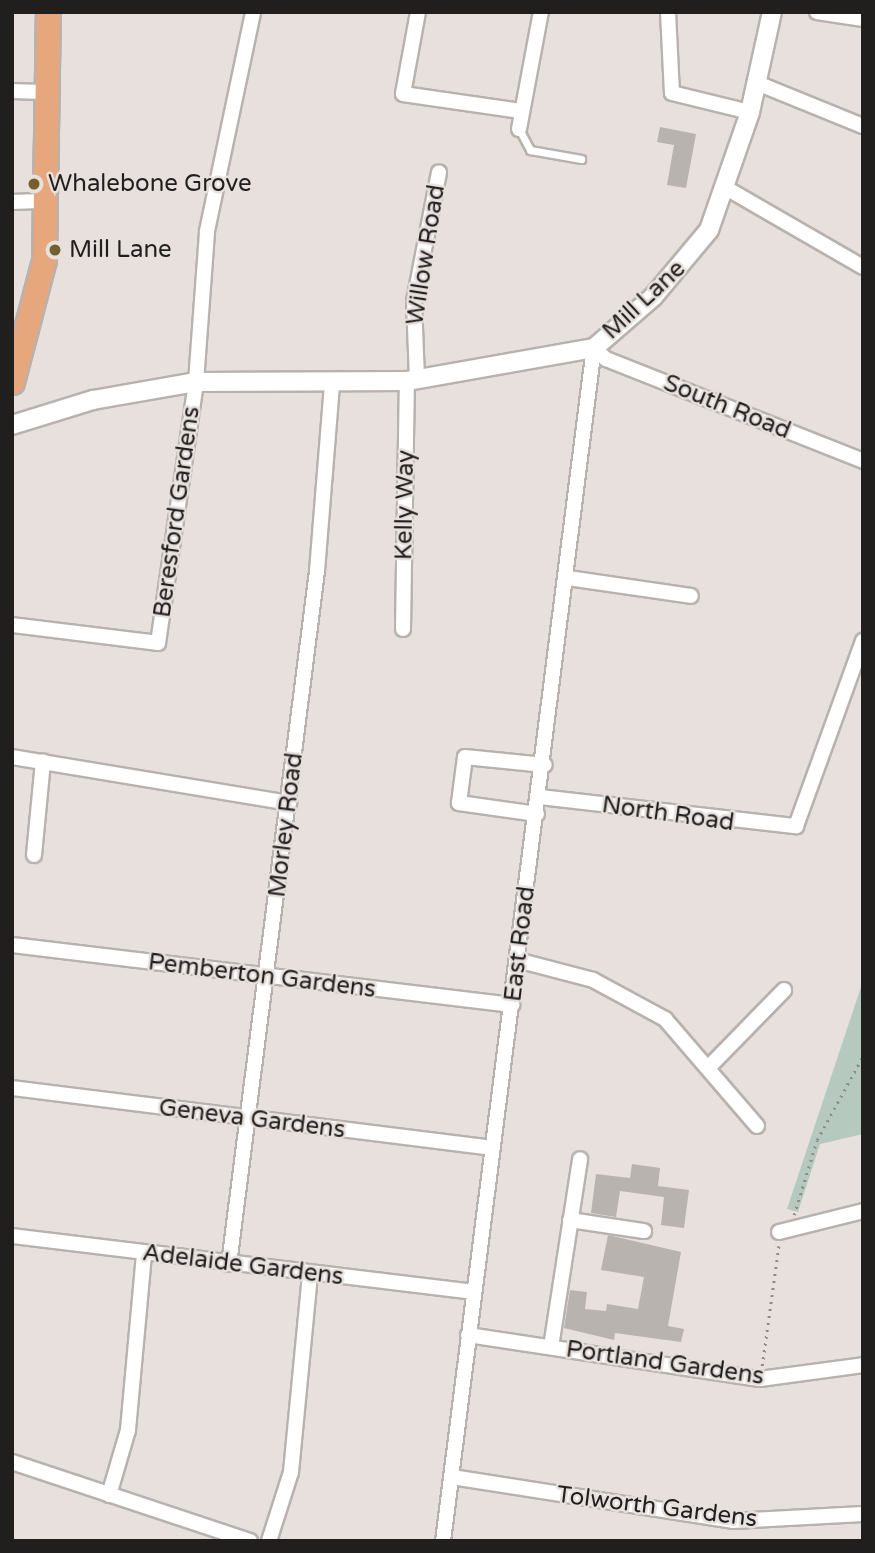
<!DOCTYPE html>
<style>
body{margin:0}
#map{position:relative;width:875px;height:1553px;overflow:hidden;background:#e7e0dc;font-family:"Varela Round",sans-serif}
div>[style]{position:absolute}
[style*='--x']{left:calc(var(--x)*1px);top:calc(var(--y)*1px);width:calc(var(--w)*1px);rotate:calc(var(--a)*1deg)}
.green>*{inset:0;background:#b5c9bf}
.building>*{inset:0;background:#b9b3af}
.path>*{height:2.5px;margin-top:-1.25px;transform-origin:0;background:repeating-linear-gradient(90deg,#918c89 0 2px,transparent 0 7px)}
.roads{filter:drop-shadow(2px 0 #b8b2ae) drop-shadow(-2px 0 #b8b2ae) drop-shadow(0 2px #b8b2ae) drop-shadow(0 -2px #b8b2ae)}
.service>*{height:7px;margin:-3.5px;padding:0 3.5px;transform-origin:3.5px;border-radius:3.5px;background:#fff}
.minor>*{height:14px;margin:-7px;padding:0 7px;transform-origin:7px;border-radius:7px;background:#fff}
.tertiary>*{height:18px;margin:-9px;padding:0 9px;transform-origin:9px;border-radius:9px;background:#fff}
.primary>*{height:23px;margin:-11.5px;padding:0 11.5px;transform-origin:11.5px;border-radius:11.5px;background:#e6a77c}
.dots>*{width:19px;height:19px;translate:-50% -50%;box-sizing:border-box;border:4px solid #e7e0dc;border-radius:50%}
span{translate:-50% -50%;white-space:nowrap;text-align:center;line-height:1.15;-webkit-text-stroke:5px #e7e0dc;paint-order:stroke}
.poi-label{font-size:24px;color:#211f1d}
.left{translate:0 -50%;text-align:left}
.street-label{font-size:24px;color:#211f1d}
.frame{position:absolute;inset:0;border:14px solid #211f1d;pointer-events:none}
</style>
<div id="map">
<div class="green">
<i style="clip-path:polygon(863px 981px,863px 1134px,820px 1144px,798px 1212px,787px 1209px)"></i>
</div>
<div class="building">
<i style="clip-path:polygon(660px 127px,696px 134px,686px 188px,667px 185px,674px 145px,657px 142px)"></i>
<i style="clip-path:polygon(632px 1164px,660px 1168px,658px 1186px,689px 1190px,684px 1228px,661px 1225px,664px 1197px,620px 1191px,616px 1217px,591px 1213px,596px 1174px,630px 1178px)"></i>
<i style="clip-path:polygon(608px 1235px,681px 1252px,668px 1326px,684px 1329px,681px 1342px,615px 1333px,614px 1340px,564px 1328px,570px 1290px,587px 1292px,585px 1309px,606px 1311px,607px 1304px,638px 1309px,644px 1277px,601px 1270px)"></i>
</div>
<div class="path">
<i style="--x:794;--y:1215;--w:78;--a:-73"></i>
<i style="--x:817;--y:1140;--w:96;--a:-61.3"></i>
<i style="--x:762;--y:1366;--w:123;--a:-82.1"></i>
</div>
<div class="roads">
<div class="service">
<i style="--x:519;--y:129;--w:24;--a:62"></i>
<i style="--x:530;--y:150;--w:52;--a:10"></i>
</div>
<div class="minor">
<i style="--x:418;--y:12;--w:83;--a:100.4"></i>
<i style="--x:403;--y:94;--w:119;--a:8.2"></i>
<i style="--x:668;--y:12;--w:81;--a:87.2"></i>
<i style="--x:672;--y:93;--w:80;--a:13.7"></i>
<i style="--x:817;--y:12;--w:47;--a:8.7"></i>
<i style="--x:757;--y:83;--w:114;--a:22.1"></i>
<i style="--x:12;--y:91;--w:37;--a:2"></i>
<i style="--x:519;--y:129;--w:119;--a:-79.4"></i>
<i style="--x:726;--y:188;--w:158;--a:30"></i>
<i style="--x:12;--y:202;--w:33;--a:-2"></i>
<i style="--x:594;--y:348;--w:16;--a:43"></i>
<i style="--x:606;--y:359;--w:277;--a:21.6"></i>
<i style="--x:417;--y:379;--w:78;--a:-92.2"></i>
<i style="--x:414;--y:301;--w:131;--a:-79"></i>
<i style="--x:568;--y:578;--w:124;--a:8.3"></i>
<i style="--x:12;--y:625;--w:147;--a:7"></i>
<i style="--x:158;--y:643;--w:264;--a:-81.7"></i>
<i style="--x:196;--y:382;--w:151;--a:-85.8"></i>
<i style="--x:207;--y:231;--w:224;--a:-78.1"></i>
<i style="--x:403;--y:629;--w:248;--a:-89.1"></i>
<i style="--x:12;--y:757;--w:281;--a:9.4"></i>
<i style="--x:540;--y:797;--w:258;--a:6.5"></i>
<i style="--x:796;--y:826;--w:197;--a:-70.1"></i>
<i style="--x:537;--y:814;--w:79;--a:-172"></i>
<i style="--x:459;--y:803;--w:46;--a:-82.6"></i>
<i style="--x:465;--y:757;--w:80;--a:5.7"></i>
<i style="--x:34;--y:855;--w:94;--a:-84.5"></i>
<i style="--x:12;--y:945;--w:504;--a:6.84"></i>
<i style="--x:517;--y:960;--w:79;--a:14.7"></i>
<i style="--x:593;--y:980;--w:82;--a:28.4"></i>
<i style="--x:665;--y:1019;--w:141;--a:49.3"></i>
<i style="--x:708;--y:1068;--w:109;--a:-45.7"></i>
<i style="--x:12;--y:1088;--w:484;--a:7.1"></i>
<i style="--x:570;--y:1220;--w:75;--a:8.5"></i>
<i style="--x:779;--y:1232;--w:87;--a:-14"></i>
<i style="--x:12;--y:1236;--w:465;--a:6.9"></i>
<i style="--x:229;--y:1264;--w:699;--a:-82.76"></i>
<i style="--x:317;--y:571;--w:187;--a:-85.4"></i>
<i style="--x:468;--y:1335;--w:295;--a:8.6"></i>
<i style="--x:760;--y:1379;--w:104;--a:-7.7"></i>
<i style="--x:551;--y:1347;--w:190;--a:-81.2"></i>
<i style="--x:12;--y:1462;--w:251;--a:18.4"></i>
<i style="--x:452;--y:1477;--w:284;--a:8.9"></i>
<i style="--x:733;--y:1521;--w:130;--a:-3.1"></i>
<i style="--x:109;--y:1495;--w:68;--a:-73.7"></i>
<i style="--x:128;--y:1430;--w:178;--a:-84.8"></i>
<i style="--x:269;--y:1541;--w:72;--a:-72.3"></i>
<i style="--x:291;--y:1472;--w:200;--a:-84.5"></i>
<i style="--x:443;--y:1541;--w:1203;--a:-82.79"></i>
</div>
<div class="tertiary">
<i style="--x:12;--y:425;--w:85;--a:-17.2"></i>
<i style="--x:93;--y:400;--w:105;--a:-9.9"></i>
<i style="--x:196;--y:382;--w:211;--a:-0.3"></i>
<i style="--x:407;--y:381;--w:190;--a:-10"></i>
<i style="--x:594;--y:348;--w:78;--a:-40.8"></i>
<i style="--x:653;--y:297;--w:87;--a:-50.1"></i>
<i style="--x:709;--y:230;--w:125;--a:-70.8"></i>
<i style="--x:750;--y:112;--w:102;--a:-77.6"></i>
</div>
<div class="primary">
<i style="--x:12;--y:382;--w:126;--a:-75.3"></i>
<i style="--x:44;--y:260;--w:248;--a:-89.1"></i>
</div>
</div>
<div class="dots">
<i style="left:34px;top:184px;background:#745f2e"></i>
<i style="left:55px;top:250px;background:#745f2e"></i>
</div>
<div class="poi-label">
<span class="left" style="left:48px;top:184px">Whalebone Grove</span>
<span class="left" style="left:69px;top:250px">Mill Lane</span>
</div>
<div class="street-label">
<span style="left:426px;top:255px;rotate:-81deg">Willow Road</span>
<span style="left:644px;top:300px;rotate:-43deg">Mill Lane</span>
<span style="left:727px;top:407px;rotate:22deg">South Road</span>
<span style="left:405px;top:505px;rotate:-89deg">Kelly Way</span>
<span style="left:177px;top:512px;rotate:-82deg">Beresford Gardens</span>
<span style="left:668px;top:814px;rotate:8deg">North Road</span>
<span style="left:286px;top:825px;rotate:-83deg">Morley Road</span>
<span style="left:520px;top:944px;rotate:-83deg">East Road</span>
<span style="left:262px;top:976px;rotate:7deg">Pemberton Gardens</span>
<span style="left:252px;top:1119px;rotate:7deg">Geneva Gardens</span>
<span style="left:243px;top:1265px;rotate:7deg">Adelaide Gardens</span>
<span style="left:665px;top:1363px;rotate:8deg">Portland Gardens</span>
<span style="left:657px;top:1507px;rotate:7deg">Tolworth Gardens</span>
</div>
<div class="frame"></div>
</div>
